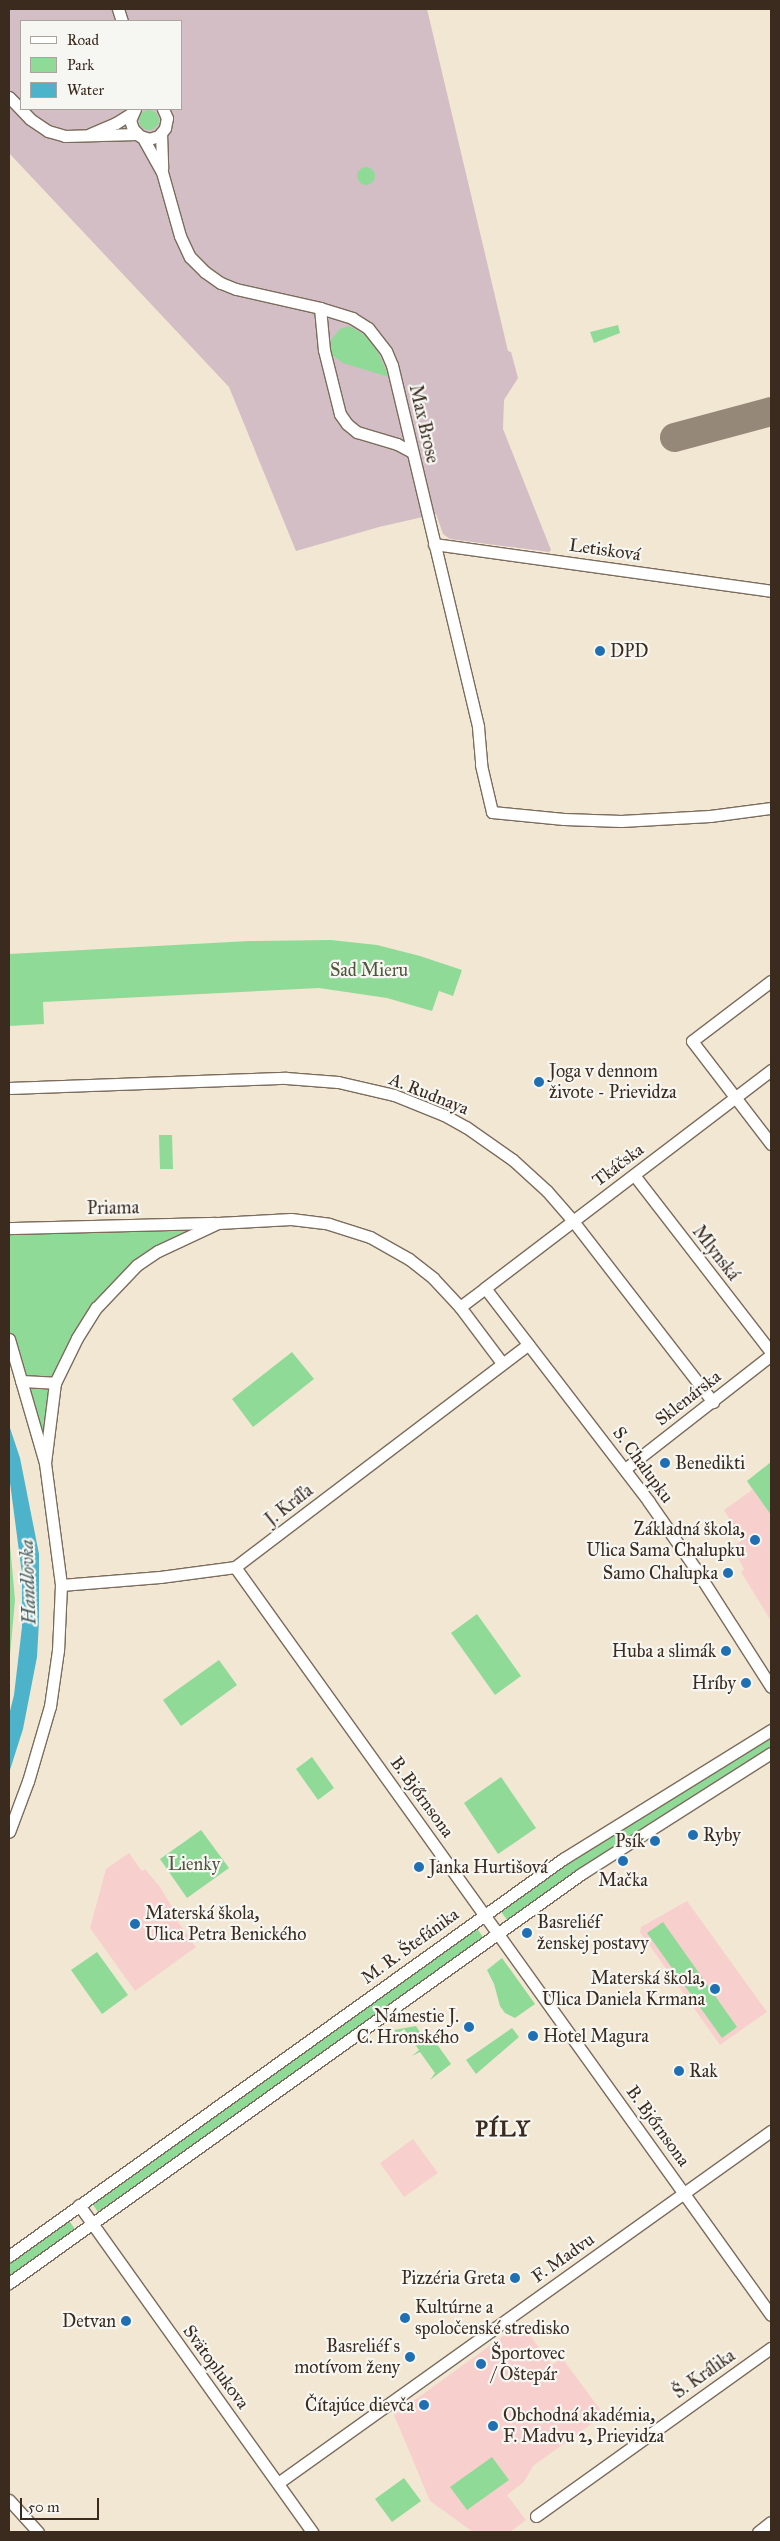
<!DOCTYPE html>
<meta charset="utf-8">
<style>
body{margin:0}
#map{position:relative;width:780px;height:2541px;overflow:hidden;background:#f2e7d3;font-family:"IM FELL Great Primer",serif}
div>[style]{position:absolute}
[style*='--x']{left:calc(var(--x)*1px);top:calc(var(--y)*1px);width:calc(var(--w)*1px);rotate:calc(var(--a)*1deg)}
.built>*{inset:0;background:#f7d0ce}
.industrial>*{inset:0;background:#d2bec4}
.green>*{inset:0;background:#90da97}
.round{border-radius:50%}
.water>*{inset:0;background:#4cb3ca}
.taxiway>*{height:29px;margin:-14.5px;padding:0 14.5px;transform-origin:14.5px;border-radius:14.5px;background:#968878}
.roads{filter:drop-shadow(1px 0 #7b6c5d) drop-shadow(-1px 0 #7b6c5d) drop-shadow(0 1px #7b6c5d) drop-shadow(0 -1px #7b6c5d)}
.minor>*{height:11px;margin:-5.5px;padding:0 5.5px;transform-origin:5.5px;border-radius:5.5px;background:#fff}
.dots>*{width:14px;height:14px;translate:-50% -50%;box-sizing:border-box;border:2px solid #f6f6f2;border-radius:50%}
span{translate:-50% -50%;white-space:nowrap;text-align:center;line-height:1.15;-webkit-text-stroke:4.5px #f6f6f2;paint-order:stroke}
.street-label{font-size:18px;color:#3b2a1e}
.poi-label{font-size:18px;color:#3b2a1e}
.left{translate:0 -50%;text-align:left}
.right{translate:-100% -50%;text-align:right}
.park-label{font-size:18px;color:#50563c}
.water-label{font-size:19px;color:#415a5a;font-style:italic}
.district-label{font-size:22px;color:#3b2a1e;font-weight:700;letter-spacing:1px}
.frame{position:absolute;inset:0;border:10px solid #3b2a1e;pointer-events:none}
.legend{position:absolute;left:20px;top:20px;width:162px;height:90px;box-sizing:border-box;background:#f6f6f2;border:1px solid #aba49d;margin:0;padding:6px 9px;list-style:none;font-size:15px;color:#3b2a1e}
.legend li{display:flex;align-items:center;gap:10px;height:25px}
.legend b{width:25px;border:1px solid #aba49d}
.scale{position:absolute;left:20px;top:2498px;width:79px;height:22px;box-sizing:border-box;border:2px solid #3b2a1e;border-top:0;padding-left:6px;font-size:15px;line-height:18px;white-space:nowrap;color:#3b2a1e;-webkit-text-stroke:4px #f6f6f2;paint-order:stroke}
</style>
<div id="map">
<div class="built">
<i style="clip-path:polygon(771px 1462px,771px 1621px,741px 1572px,744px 1569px,732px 1547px,741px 1541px,730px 1527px,733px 1525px,724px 1510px,752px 1490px,747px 1481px)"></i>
<i style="clip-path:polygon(129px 1853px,142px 1871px,145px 1869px,160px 1887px,172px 1907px,169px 1909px,196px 1947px,135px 1991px,90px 1928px,106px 1869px)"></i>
<i style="clip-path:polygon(687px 1901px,767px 2012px,720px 2045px,640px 1932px,641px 1927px)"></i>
<i style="clip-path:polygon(413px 2139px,438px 2173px,404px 2197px,380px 2163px)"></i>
<i style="clip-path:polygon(521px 2323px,552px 2365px,562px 2358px,602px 2412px,601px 2417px,533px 2466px,524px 2482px,507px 2495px,526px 2520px,510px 2532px,473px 2532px,430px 2501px,394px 2415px)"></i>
</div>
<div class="industrial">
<i style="clip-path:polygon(evenodd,9px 9px,427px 9px,508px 351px,511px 352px,518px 378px,504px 400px,503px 429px,551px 550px,549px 552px,450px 539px,443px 534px,436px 514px,379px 527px,296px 551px,229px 387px,9px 153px,9px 9px,21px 21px,181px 21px,181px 109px,21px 109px,21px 21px)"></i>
</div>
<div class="green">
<i class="round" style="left:139px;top:110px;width:20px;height:20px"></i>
<i class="round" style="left:357px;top:167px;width:18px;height:18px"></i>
<i style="clip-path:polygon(618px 325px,620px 333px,594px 343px,590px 332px)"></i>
<i style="clip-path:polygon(349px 326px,365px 335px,375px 346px,389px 377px,343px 363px,332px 355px,330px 348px,331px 340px,340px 329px)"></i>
<i style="clip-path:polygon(331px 940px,377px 945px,420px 956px,462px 970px,453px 996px,439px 991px,432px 1011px,387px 998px,319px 988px,43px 1002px,44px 1024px,9px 1026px,9px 954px,249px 941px)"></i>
<i style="clip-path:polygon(159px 1135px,172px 1135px,173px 1169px,160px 1169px)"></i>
<i style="clip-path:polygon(209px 1225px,159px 1254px,119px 1283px,96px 1307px,55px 1382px,45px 1465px,9px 1335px,9px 1229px)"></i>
<i style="clip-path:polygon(292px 1352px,314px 1379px,253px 1427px,232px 1399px)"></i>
<i style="clip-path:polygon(771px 1462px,771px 1515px,747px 1481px)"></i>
<i style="clip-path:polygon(9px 1533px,15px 1600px,9px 1666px)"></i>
<i style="clip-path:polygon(477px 1614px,521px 1676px,495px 1695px,451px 1633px)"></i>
<i style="clip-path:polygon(219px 1660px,237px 1685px,181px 1726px,163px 1700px)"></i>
<i style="clip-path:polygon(771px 1736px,771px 1747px,574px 1872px,507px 1920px,500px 1910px,567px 1862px)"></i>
<i style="clip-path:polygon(312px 1757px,334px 1788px,318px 1800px,296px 1769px)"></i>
<i style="clip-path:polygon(501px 1777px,536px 1828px,498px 1854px,464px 1803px)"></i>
<i style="clip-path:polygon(201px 1830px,229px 1868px,187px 1898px,160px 1859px)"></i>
<i style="clip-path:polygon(663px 1922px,737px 2027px,722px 2038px,647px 1933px)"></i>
<i style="clip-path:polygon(476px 1927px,483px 1937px,98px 2212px,91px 2202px)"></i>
<i style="clip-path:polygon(97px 1952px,128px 1995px,102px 2014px,71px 1970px)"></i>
<i style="clip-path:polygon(502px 1958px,535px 2004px,515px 2018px,505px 2013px,500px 2006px,494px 1984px,487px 1970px)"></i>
<i style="clip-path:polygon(416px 2026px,423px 2037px,429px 2033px,451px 2064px,430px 2080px,435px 2073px,420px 2052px,412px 2056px,419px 2050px,404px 2029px,397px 2034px,394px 2030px)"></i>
<i style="clip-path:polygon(512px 2028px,519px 2037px,476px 2074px,466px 2060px)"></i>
<i style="clip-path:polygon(68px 2219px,75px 2229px,9px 2276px,9px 2261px)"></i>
<i style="clip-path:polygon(492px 2457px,509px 2480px,467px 2510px,450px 2487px)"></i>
<i style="clip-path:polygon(404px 2478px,421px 2501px,392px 2522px,375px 2499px)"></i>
</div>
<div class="water">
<i style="clip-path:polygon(9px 1425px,20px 1458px,39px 1554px,39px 1621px,37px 1657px,23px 1729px,9px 1773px,9px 1715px,14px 1695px,22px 1627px,22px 1574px,9px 1475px)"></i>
</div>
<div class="taxiway">
<i style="--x:674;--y:437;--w:100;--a:-15"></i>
</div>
<div class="roads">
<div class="minor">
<i style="--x:118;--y:9;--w:13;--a:72"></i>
<i style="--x:9;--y:97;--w:30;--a:46"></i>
<i style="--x:30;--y:119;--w:22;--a:34"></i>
<i style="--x:48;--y:131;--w:18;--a:16"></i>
<i style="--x:65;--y:136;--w:72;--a:-1.6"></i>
<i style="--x:135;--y:109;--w:12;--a:114"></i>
<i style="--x:130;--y:120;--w:9;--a:72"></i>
<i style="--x:133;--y:129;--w:10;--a:45"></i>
<i style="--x:140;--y:136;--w:9;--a:18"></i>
<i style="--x:149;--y:139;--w:10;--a:-17"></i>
<i style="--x:159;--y:136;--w:10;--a:-53"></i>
<i style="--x:165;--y:128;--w:10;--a:-79"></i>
<i style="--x:167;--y:118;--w:10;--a:-114"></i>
<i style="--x:161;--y:133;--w:35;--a:88"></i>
<i style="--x:90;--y:134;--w:28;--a:-23"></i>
<i style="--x:116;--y:123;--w:19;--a:-32"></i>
<i style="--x:143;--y:138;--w:39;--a:61"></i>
<i style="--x:162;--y:172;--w:66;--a:74.3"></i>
<i style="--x:180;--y:236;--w:23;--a:65"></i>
<i style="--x:190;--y:257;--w:21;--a:45"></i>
<i style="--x:205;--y:272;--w:19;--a:35"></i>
<i style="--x:221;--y:283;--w:16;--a:22"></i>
<i style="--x:236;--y:289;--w:86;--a:12.7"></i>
<i style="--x:320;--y:308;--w:34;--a:17"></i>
<i style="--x:352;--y:318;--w:19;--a:32"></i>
<i style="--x:368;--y:328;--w:29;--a:52"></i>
<i style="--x:386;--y:351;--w:15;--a:67"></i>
<i style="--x:392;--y:365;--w:372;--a:76.6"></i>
<i style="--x:478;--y:727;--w:38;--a:85"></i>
<i style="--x:481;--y:765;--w:48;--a:76.8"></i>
<i style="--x:492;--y:812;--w:72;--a:5.6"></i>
<i style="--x:564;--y:819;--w:57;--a:2"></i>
<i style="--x:621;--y:821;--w:89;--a:-3.2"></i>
<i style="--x:710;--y:816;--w:62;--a:-7.5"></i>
<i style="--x:320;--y:308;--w:42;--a:84.6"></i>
<i style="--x:324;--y:350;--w:66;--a:76"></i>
<i style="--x:340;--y:414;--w:12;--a:55"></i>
<i style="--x:347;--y:424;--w:13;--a:39"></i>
<i style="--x:357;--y:432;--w:42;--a:16.7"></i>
<i style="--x:397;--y:444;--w:17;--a:28"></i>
<i style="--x:434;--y:544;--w:340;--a:7.9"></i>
<i style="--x:771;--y:981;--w:99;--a:142.8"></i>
<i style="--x:692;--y:1041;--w:130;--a:52.5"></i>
<i style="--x:9;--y:1088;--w:277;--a:-2.1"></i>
<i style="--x:286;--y:1078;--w:52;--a:4.4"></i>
<i style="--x:338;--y:1082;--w:57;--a:13.1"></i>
<i style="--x:394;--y:1095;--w:54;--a:21.8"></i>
<i style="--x:444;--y:1115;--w:25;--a:29"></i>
<i style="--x:466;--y:1127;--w:57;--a:35.1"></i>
<i style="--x:513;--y:1160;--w:46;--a:42.4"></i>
<i style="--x:547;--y:1191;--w:40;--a:49"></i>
<i style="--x:573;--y:1221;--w:229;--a:52.3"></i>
<i style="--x:634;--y:1175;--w:224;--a:52.3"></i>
<i style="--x:9;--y:1228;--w:205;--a:-1.4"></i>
<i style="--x:485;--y:1288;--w:360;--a:-37.3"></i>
<i style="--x:460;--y:1307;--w:31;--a:-37"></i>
<i style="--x:485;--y:1288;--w:270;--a:52.5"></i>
<i style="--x:649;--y:1502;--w:80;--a:55.1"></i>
<i style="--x:695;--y:1568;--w:141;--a:57.4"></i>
<i style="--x:9;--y:1339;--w:129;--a:73.8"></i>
<i style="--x:45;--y:1463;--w:123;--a:82.5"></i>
<i style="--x:61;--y:1585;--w:65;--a:92.6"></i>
<i style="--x:58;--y:1650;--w:57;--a:98.1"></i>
<i style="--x:50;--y:1706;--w:78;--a:106.3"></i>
<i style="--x:28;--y:1781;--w:54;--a:110.4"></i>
<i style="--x:21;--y:1381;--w:34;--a:3"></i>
<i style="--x:45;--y:1463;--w:81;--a:-82.9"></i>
<i style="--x:55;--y:1383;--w:50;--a:-63.9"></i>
<i style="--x:77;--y:1338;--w:36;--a:-58"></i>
<i style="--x:96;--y:1308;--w:59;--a:-46.4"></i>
<i style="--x:137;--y:1265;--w:25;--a:-34"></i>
<i style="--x:158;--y:1251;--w:66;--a:-25"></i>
<i style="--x:218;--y:1223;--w:73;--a:-3.1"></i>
<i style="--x:291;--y:1219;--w:38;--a:7"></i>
<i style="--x:329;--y:1224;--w:43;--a:17.6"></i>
<i style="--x:370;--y:1237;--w:45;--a:29.4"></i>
<i style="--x:409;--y:1259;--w:31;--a:38"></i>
<i style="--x:433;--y:1278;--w:40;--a:47"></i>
<i style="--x:460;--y:1307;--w:70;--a:53.1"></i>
<i style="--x:625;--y:1469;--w:185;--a:-38"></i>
<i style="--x:235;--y:1567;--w:920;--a:54.38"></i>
<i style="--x:61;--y:1585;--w:99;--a:-4.6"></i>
<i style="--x:160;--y:1577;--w:76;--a:-7.6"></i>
<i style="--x:235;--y:1567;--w:368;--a:-37.2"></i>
<i style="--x:79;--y:2205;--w:402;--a:54.5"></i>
<i style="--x:9;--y:2256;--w:682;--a:-35.63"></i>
<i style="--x:563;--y:1859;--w:245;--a:-31.8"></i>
<i style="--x:9;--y:2283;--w:703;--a:-35.57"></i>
<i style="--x:581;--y:1874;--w:225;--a:-32.5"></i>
<i style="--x:278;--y:2483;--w:606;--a:-35.53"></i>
<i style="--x:9;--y:2500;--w:43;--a:47.8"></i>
<i style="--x:536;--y:2516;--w:289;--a:-35.6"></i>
<i style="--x:758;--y:2532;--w:16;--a:-38"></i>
</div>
</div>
<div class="dots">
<i style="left:600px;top:651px;background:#1f6fb2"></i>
<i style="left:539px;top:1082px;background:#1f6fb2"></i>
<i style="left:665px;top:1463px;background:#1f6fb2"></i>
<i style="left:755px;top:1540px;background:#1f6fb2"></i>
<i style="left:728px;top:1573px;background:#1f6fb2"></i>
<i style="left:726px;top:1651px;background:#1f6fb2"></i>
<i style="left:746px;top:1683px;background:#1f6fb2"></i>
<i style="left:693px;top:1835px;background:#1f6fb2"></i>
<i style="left:655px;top:1841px;background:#1f6fb2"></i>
<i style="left:623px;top:1861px;background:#1f6fb2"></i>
<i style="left:419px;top:1867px;background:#1f6fb2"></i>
<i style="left:135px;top:1924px;background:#1f6fb2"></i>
<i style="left:527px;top:1933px;background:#1f6fb2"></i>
<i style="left:715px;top:1989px;background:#1f6fb2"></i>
<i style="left:469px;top:2027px;background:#1f6fb2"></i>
<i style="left:533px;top:2036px;background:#1f6fb2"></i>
<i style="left:679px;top:2071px;background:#1f6fb2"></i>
<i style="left:515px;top:2278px;background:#1f6fb2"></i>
<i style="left:405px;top:2318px;background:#1f6fb2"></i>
<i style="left:126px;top:2321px;background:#1f6fb2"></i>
<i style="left:410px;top:2357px;background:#1f6fb2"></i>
<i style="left:481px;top:2364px;background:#1f6fb2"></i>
<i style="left:424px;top:2405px;background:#1f6fb2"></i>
<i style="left:493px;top:2426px;background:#1f6fb2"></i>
</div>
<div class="street-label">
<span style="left:424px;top:424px;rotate:77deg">Max Brose</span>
<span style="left:605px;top:550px;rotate:8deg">Letisková</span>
<span style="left:429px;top:1094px;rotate:22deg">A. Rudnaya</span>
<span style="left:618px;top:1165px;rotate:-37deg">Tkáčska</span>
<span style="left:113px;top:1208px;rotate:-1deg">Priama</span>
<span style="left:716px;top:1253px;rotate:52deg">Mlynská</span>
<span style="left:688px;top:1398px;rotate:-38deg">Sklenárska</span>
<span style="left:643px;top:1465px;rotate:54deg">S. Chalupku</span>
<span style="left:289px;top:1505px;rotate:-38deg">J. Kráľa</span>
<span style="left:422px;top:1797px;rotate:54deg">B. Bjőrnsona</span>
<span style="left:410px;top:1946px;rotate:-36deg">M. R. Štefánika</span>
<span style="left:658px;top:2126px;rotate:54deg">B. Bjőrnsona</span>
<span style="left:563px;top:2258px;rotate:-35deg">F. Madvu</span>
<span style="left:216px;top:2367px;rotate:54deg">Svätoplukova</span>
<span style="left:704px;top:2374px;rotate:-35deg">Š. Králika</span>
</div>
<div class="poi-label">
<span class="left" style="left:610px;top:651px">DPD</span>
<span class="left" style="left:549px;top:1082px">Joga v dennom<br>živote - Prievidza</span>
<span class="left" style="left:675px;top:1463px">Benedikti</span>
<span class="right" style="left:745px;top:1540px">Základná škola,<br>Ulica Sama Chalupku</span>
<span class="right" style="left:718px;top:1573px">Samo Chalupka</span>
<span class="right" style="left:716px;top:1651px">Huba a slimák</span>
<span class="right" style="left:736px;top:1683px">Hríby</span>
<span class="left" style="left:703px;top:1835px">Ryby</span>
<span class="right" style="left:645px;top:1841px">Psík</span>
<span class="left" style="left:429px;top:1867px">Janka Hurtišová</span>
<span style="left:623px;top:1880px">Mačka</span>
<span class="left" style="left:145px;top:1924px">Materská škola,<br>Ulica Petra Benického</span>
<span class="left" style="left:537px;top:1933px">Basreliéf<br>ženskej postavy</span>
<span class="right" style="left:705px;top:1989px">Materská škola,<br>Ulica Daniela Krmana</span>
<span class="right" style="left:459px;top:2027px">Námestie J.<br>C. Hronského</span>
<span class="left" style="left:543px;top:2036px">Hotel Magura</span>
<span class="left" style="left:689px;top:2071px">Rak</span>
<span class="right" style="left:505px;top:2278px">Pizzéria Greta</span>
<span class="left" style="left:415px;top:2318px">Kultúrne a<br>spoločenské stredisko</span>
<span class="right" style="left:116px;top:2321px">Detvan</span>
<span class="right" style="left:400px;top:2357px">Basreliéf s<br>motívom ženy</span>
<span class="left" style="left:491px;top:2364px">Športovec<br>/ Oštepár</span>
<span class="right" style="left:414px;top:2405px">Čítajúce dievča</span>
<span class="left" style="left:503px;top:2426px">Obchodná akadémia,<br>F. Madvu 2, Prievidza</span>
</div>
<div class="park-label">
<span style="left:369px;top:970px">Sad Mieru</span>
<span style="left:194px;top:1864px">Lienky</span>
</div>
<div class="water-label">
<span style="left:28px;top:1582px;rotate:-92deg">Handlovka</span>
</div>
<div class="district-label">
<span style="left:503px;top:2129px">PÍLY</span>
</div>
<div class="frame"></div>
<ul class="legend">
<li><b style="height:6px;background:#fff"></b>Road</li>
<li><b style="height:14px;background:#90da97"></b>Park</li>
<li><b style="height:14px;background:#4cb3ca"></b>Water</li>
</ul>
<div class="scale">50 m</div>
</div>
